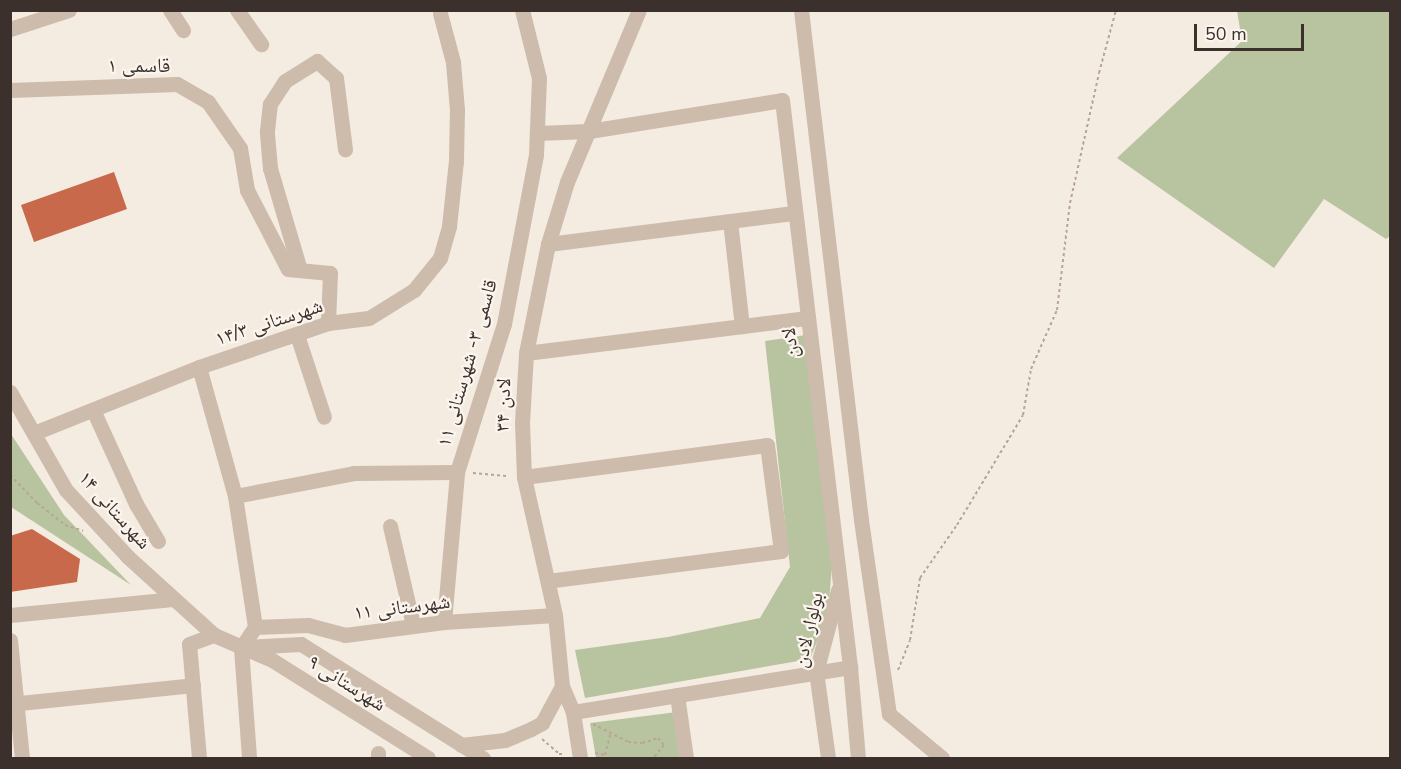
<!DOCTYPE html>
<meta charset="utf-8">
<style>
body{margin:0}
#map{position:relative;width:1401px;height:769px;overflow:hidden;background:#f4ebe1;font-family:"Nunito Sans","Noto Naskh Arabic",sans-serif}
div>[style]{position:absolute}
[style*='--x']{left:calc(var(--x)*1px);top:calc(var(--y)*1px);width:calc(var(--w)*1px);rotate:calc(var(--a)*1deg)}
.green>*{inset:0;background:#b8c4a0}
.building>*{inset:0;background:#c8694b}
.path>*{height:2px;margin-top:-1px;transform-origin:0;background:repeating-linear-gradient(90deg,#b9a596 0 3px,transparent 0 6px)}
.minor>*{height:15px;margin:-7.5px;padding:0 7.5px;transform-origin:7.5px;border-radius:7.5px;background:#cdbbac}
span{translate:-50% -50%;white-space:nowrap;text-align:center;line-height:1.15;-webkit-text-stroke:4.5px #fbf5ee;paint-order:stroke}
.street-label{font-size:20px;color:#3b302b}
.frame{position:absolute;inset:0;border:12px solid #3b302b;pointer-events:none}
.scale{position:absolute;left:1194px;top:24px;width:110px;height:27px;box-sizing:border-box;border:3px solid #3b302b;border-top:0;padding-left:8px;font-size:18px;line-height:21px;white-space:nowrap;color:#3b302b;-webkit-text-stroke:4px #fbf5ee;paint-order:stroke}
</style>
<div id="map">
<div class="green">
<i style="clip-path:polygon(1237px 11px,1390px 11px,1390px 236px,1386px 239px,1324px 199px,1274px 268px,1117px 158px,1242px 41px)"></i>
<i style="clip-path:polygon(806px 335px,833px 552px,828px 614px,810px 659px,585px 698px,575px 650px,668px 637px,760px 618px,790px 567px,765px 341px)"></i>
<i style="clip-path:polygon(11px 434px,64px 515px,131px 585px,11px 507px)"></i>
<i style="clip-path:polygon(677px 712px,683px 758px,596px 758px,590px 723px)"></i>
</div>
<div class="building">
<i style="clip-path:polygon(114px 172px,127px 209px,34px 242px,21px 205px)"></i>
<i style="clip-path:polygon(32px 529px,80px 559px,77px 582px,10px 592px,10px 536px)"></i>
</div>
<div class="path">
<i style="--x:473;--y:473;--w:36;--a:5"></i>
<i style="--x:10;--y:475;--w:39;--a:46"></i>
<i style="--x:37;--y:503;--w:36;--a:38"></i>
<i style="--x:65;--y:525;--w:19;--a:18"></i>
<i style="--x:898;--y:670;--w:32;--a:-68"></i>
<i style="--x:910;--y:640;--w:63;--a:-80.8"></i>
<i style="--x:920;--y:578;--w:65;--a:-55.1"></i>
<i style="--x:957;--y:525;--w:128;--a:-59"></i>
<i style="--x:1023;--y:415;--w:47;--a:-80.1"></i>
<i style="--x:1031;--y:369;--w:64;--a:-66.2"></i>
<i style="--x:1057;--y:310;--w:108;--a:-83.1"></i>
<i style="--x:1070;--y:203;--w:133;--a:-77.4"></i>
<i style="--x:1099;--y:73;--w:65;--a:-74.9"></i>
<i style="--x:593;--y:724;--w:39;--a:27"></i>
<i style="--x:628;--y:742;--w:14;--a:4"></i>
<i style="--x:642;--y:743;--w:17;--a:-17"></i>
<i style="--x:658;--y:738;--w:9;--a:49"></i>
<i style="--x:664;--y:745;--w:17;--a:130"></i>
<i style="--x:542;--y:739;--w:23;--a:41"></i>
<i style="--x:559;--y:754;--w:4;--a:0"></i>
<i style="--x:595;--y:753;--w:10;--a:11"></i>
<i style="--x:605;--y:755;--w:21;--a:-76"></i>
</div>
<div class="minor">
<i style="--x:170;--y:10;--w:24;--a:57"></i>
<i style="--x:237;--y:10;--w:42;--a:54.8"></i>
<i style="--x:801;--y:10;--w:514;--a:83.29"></i>
<i style="--x:861;--y:520;--w:196;--a:81.8"></i>
<i style="--x:889;--y:714;--w:69;--a:39.7"></i>
<i style="--x:10;--y:29;--w:62;--a:-17.9"></i>
<i style="--x:10;--y:90;--w:167;--a:-2.1"></i>
<i style="--x:177;--y:84;--w:36;--a:30"></i>
<i style="--x:208;--y:102;--w:56;--a:55.2"></i>
<i style="--x:240;--y:148;--w:43;--a:80.5"></i>
<i style="--x:247;--y:190;--w:89;--a:62.6"></i>
<i style="--x:288;--y:269;--w:42;--a:5.4"></i>
<i style="--x:330;--y:273;--w:50;--a:92.3"></i>
<i style="--x:537;--y:133;--w:52;--a:-2.2"></i>
<i style="--x:589;--y:131;--w:195;--a:-9.1"></i>
<i style="--x:782;--y:100;--w:571;--a:83.16"></i>
<i style="--x:850;--y:667;--w:91;--a:85"></i>
<i style="--x:730;--y:221;--w:106;--a:83.5"></i>
<i style="--x:548;--y:244;--w:249;--a:-7.2"></i>
<i style="--x:300;--y:270;--w:106;--a:-106.4"></i>
<i style="--x:270;--y:168;--w:37;--a:-95"></i>
<i style="--x:267;--y:131;--w:27;--a:-84"></i>
<i style="--x:270;--y:104;--w:27;--a:-57"></i>
<i style="--x:285;--y:81;--w:38;--a:-32"></i>
<i style="--x:317;--y:61;--w:25;--a:42"></i>
<i style="--x:336;--y:78;--w:72;--a:82.8"></i>
<i style="--x:297;--y:335;--w:86;--a:71.8"></i>
<i style="--x:526;--y:353;--w:284;--a:-7.1"></i>
<i style="--x:199;--y:367;--w:134;--a:74.4"></i>
<i style="--x:235;--y:496;--w:133;--a:81.3"></i>
<i style="--x:255;--y:627;--w:25;--a:124"></i>
<i style="--x:10;--y:392;--w:113;--a:60.3"></i>
<i style="--x:66;--y:490;--w:91;--a:47.2"></i>
<i style="--x:128;--y:557;--w:116;--a:42.2"></i>
<i style="--x:93;--y:410;--w:103;--a:65.4"></i>
<i style="--x:136;--y:504;--w:43;--a:59.3"></i>
<i style="--x:34;--y:433;--w:178;--a:-21.8"></i>
<i style="--x:199;--y:367;--w:136;--a:-18.8"></i>
<i style="--x:328;--y:323;--w:41;--a:-7"></i>
<i style="--x:369;--y:318;--w:53;--a:-31.9"></i>
<i style="--x:414;--y:290;--w:41;--a:-50.9"></i>
<i style="--x:440;--y:258;--w:33;--a:-74"></i>
<i style="--x:449;--y:226;--w:65;--a:-83.9"></i>
<i style="--x:456;--y:161;--w:51;--a:-88.9"></i>
<i style="--x:457;--y:110;--w:48;--a:-94.8"></i>
<i style="--x:453;--y:62;--w:51;--a:-104.9"></i>
<i style="--x:524;--y:477;--w:245;--a:-7.5"></i>
<i style="--x:767;--y:445;--w:107;--a:82.5"></i>
<i style="--x:781;--y:551;--w:235;--a:172.7"></i>
<i style="--x:235;--y:496;--w:121;--a:-10.9"></i>
<i style="--x:354;--y:473;--w:103;--a:-0.6"></i>
<i style="--x:390;--y:526;--w:102;--a:76.9"></i>
<i style="--x:10;--y:615;--w:163;--a:-5.6"></i>
<i style="--x:444;--y:622;--w:151;--a:-85"></i>
<i style="--x:457;--y:472;--w:155;--a:-72.4"></i>
<i style="--x:504;--y:324;--w:172;--a:-79.3"></i>
<i style="--x:536;--y:155;--w:77;--a:-87.8"></i>
<i style="--x:539;--y:78;--w:70;--a:-104"></i>
<i style="--x:255;--y:627;--w:53;--a:-2.2"></i>
<i style="--x:308;--y:625;--w:38;--a:15"></i>
<i style="--x:345;--y:635;--w:100;--a:-7.5"></i>
<i style="--x:444;--y:622;--w:111;--a:-3.6"></i>
<i style="--x:10;--y:640;--w:119;--a:84.2"></i>
<i style="--x:244;--y:647;--w:57;--a:-3"></i>
<i style="--x:301;--y:644;--w:215;--a:32.1"></i>
<i style="--x:241;--y:648;--w:110;--a:85.8"></i>
<i style="--x:677;--y:695;--w:64;--a:81.9"></i>
<i style="--x:10;--y:704;--w:184;--a:-5.9"></i>
<i style="--x:573;--y:712;--w:281;--a:-9.2"></i>
<i style="--x:461;--y:745;--w:44;--a:-6.5"></i>
<i style="--x:505;--y:740;--w:28;--a:-23"></i>
<i style="--x:531;--y:729;--w:13;--a:-29"></i>
<i style="--x:542;--y:723;--w:42;--a:-61.6"></i>
<i style="--x:378;--y:753;--w:5;--a:90"></i>
<i style="--x:199;--y:758;--w:114;--a:-95"></i>
<i style="--x:189;--y:644;--w:27;--a:-20"></i>
<i style="--x:214;--y:635;--w:63;--a:23.3"></i>
<i style="--x:272;--y:660;--w:184;--a:32.1"></i>
<i style="--x:580;--y:758;--w:47;--a:-98.7"></i>
<i style="--x:573;--y:712;--w:28;--a:-113"></i>
<i style="--x:562;--y:686;--w:71;--a:-95.6"></i>
<i style="--x:555;--y:615;--w:141;--a:-102.7"></i>
<i style="--x:524;--y:477;--w:54;--a:-92.1"></i>
<i style="--x:522;--y:423;--w:70;--a:-86.7"></i>
<i style="--x:526;--y:353;--w:111;--a:-78.6"></i>
<i style="--x:548;--y:244;--w:65;--a:-73"></i>
<i style="--x:567;--y:182;--w:186;--a:-67.3"></i>
<i style="--x:828;--y:758;--w:87;--a:-97.9"></i>
<i style="--x:816;--y:672;--w:85;--a:-75"></i>
</div>
<div class="street-label">
<span style="left:139px;top:65px">قاسمی ۱</span>
<span style="left:269px;top:322px;rotate:-18deg">شهرستانی ۱۴/۳</span>
<span style="left:790px;top:343px;rotate:-97deg">لادن</span>
<span style="left:467px;top:363px;rotate:-74deg">قاسمی ۳- شهرستانی ۱۱</span>
<span style="left:503px;top:405px;rotate:-88deg">لادن ۳۴</span>
<span style="left:115px;top:510px;rotate:48deg">شهرستانی ۱۴</span>
<span style="left:402px;top:607px;rotate:-7deg">شهرستانی ۱۱</span>
<span style="left:808px;top:630px;rotate:-77deg">بولوار لادن</span>
<span style="left:347px;top:683px;rotate:32deg">شهرستانی ۹</span>
</div>
<div class="frame"></div>
<div class="scale">50 m</div>
</div>
